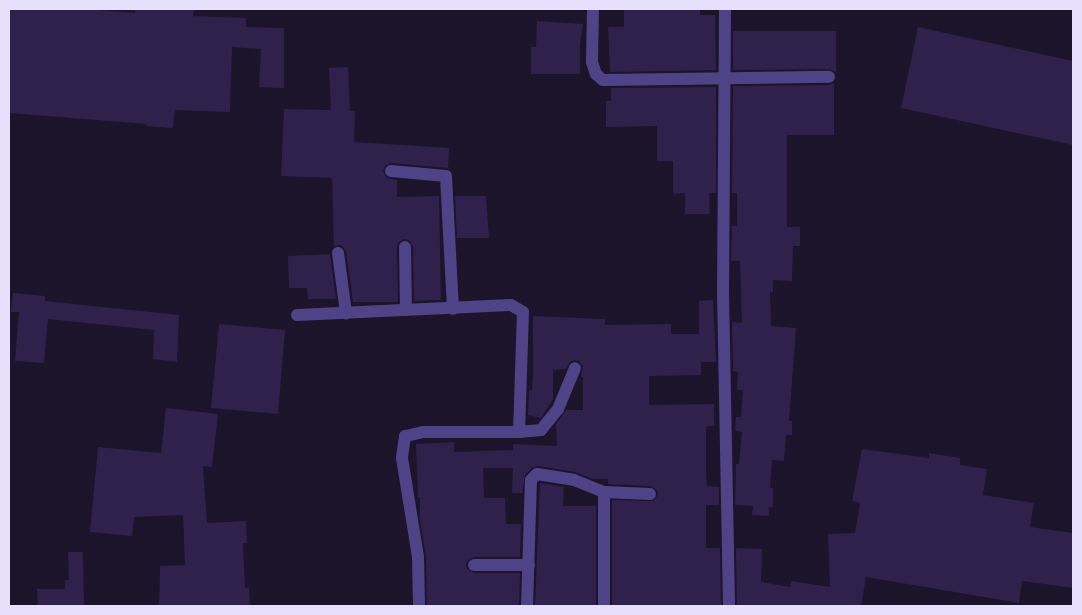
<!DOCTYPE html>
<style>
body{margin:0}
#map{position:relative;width:1082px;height:615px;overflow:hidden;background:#1b142b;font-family:"Archivo Narrow",sans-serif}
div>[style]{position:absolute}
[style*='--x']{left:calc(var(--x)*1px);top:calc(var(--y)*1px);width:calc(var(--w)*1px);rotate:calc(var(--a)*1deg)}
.building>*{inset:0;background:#2f214b}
.minor>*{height:12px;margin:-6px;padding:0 6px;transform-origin:6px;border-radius:6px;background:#4e4386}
span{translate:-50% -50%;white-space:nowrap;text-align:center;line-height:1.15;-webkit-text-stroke:5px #1b142b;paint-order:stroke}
.frame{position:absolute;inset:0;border:10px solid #e7e0fd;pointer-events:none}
</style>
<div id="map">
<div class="building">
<i style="clip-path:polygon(9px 9px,84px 9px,135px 13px,135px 9px,194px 9px,193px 16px,246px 18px,246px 27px,284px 28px,284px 88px,259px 87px,261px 49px,232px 47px,230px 112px,175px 110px,173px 128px,146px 126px,147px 124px,9px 113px)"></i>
<i style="clip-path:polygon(624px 9px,700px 9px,700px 15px,715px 15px,716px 70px,610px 72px,608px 27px,624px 27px)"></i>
<i style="clip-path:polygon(537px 21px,583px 24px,580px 45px,580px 74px,531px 74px,531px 47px,536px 47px)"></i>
<i style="clip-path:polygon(918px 27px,1073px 61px,1073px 145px,901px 108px)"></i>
<i style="clip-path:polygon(733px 31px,836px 31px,836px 72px,829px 69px,733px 70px)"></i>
<i style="clip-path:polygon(348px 67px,350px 111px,355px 111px,354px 142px,449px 148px,448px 168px,391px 163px,385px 166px,383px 171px,387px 178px,397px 180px,397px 197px,439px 196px,441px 300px,414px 301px,413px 247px,409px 240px,404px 239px,398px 243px,397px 247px,398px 302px,353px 302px,346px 251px,341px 245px,334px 246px,332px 178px,281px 176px,284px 109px,331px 110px,329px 68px)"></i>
<i style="clip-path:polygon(834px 83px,834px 135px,787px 135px,787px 227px,800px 227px,800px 246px,793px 246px,792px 281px,773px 280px,773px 292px,770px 292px,771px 326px,796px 328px,789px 421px,792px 421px,792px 435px,786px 435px,784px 461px,772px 460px,770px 488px,773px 488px,773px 507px,769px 507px,769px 516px,752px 515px,753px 506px,735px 505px,736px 464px,739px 464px,742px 432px,735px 431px,736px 417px,741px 417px,743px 390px,737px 390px,738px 372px,733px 371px,732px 322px,742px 323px,740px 261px,731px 261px,732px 226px,737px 226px,737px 193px,732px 193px,733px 86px,829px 85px)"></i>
<i style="clip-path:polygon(716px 87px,716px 193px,709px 193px,710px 214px,685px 214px,685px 193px,673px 194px,673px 161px,657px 161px,657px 126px,606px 127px,606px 101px,611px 101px,611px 88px)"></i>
<i style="clip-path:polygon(455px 196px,486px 196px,489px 238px,457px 238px)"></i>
<i style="clip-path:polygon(330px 254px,336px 299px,308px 299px,307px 288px,289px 288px,288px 256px)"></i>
<i style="clip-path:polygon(13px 293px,45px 296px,45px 301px,179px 315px,177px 362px,153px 359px,154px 330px,48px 319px,44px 363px,15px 361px,19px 312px,11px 312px)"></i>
<i style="clip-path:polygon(713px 300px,716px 362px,701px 362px,701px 375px,649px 376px,649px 405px,714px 404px,714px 426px,706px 426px,706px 475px,707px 486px,719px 487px,719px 505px,706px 505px,706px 548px,720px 548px,721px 606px,612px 606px,612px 500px,653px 501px,658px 495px,657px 490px,650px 486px,608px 484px,608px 479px,593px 479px,575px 472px,538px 466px,532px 468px,525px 475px,522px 493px,512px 493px,513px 468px,483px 468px,484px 498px,505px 498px,506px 524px,521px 524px,520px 557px,474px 557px,467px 561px,466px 565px,467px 569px,474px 573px,520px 573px,519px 606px,427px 606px,426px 557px,420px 520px,420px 497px,418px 497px,416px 444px,454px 442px,454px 452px,513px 450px,513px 444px,557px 446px,556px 424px,566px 410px,583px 410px,583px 377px,581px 377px,583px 366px,579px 361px,574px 360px,570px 362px,566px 369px,553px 370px,553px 399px,541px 418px,528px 415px,529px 390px,532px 390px,533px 375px,533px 316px,605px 319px,605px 325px,671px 324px,671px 334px,699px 334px,699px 301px)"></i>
<i style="clip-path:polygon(219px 324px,285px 330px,278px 414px,211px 408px)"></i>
<i style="clip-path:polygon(166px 408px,218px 414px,212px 467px,203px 466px,207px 523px,246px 521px,247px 543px,243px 543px,245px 588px,249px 588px,250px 605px,159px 606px,160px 566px,185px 565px,183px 515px,134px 517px,132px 536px,90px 532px,98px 447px,161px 453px)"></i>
<i style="clip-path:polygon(862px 449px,929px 458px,929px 453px,960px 458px,960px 465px,987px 469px,983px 495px,1034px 503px,1030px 527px,1073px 533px,1073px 588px,1022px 581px,1019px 603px,866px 577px,861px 606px,737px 606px,736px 548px,762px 549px,761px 582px,790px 587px,791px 581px,830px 587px,828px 534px,855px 533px,860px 503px,852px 501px)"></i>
<i style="clip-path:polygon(540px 483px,564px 487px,563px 506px,596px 506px,596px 606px,535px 606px)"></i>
<i style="clip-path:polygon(68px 552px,83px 552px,84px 606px,38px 606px,37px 589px,65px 589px,65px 580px,69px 580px)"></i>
</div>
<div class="minor">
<i style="--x:593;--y:9;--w:53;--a:91.1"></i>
<i style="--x:592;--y:62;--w:13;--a:72"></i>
<i style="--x:596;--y:74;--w:9;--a:41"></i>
<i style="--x:603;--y:80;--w:226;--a:-0.8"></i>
<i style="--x:725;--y:9;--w:283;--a:90.4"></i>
<i style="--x:723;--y:292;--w:314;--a:88.9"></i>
<i style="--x:391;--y:171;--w:55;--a:5.2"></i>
<i style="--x:446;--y:176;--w:133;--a:87"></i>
<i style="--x:405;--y:247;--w:63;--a:89.1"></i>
<i style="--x:338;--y:253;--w:61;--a:82.4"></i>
<i style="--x:297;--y:315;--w:214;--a:-2.7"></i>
<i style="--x:511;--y:305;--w:14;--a:30"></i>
<i style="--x:523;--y:312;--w:120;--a:91.9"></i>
<i style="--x:519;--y:432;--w:96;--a:180"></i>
<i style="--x:423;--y:432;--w:18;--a:167"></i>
<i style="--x:405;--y:436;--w:22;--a:98"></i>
<i style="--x:402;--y:458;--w:100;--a:80.8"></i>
<i style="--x:418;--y:557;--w:49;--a:88.8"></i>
<i style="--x:519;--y:432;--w:22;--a:-5"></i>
<i style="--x:541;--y:430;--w:27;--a:-51"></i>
<i style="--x:558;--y:409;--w:44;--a:-67.5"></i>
<i style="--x:604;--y:492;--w:46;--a:2.5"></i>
<i style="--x:474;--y:565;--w:55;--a:0"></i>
<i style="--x:527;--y:606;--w:126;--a:-88.2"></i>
<i style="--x:531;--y:480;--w:8;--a:-45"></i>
<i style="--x:537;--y:474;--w:37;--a:9"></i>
<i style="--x:574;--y:480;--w:32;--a:22"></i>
<i style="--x:604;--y:492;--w:114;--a:90"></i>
</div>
<div class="frame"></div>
</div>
